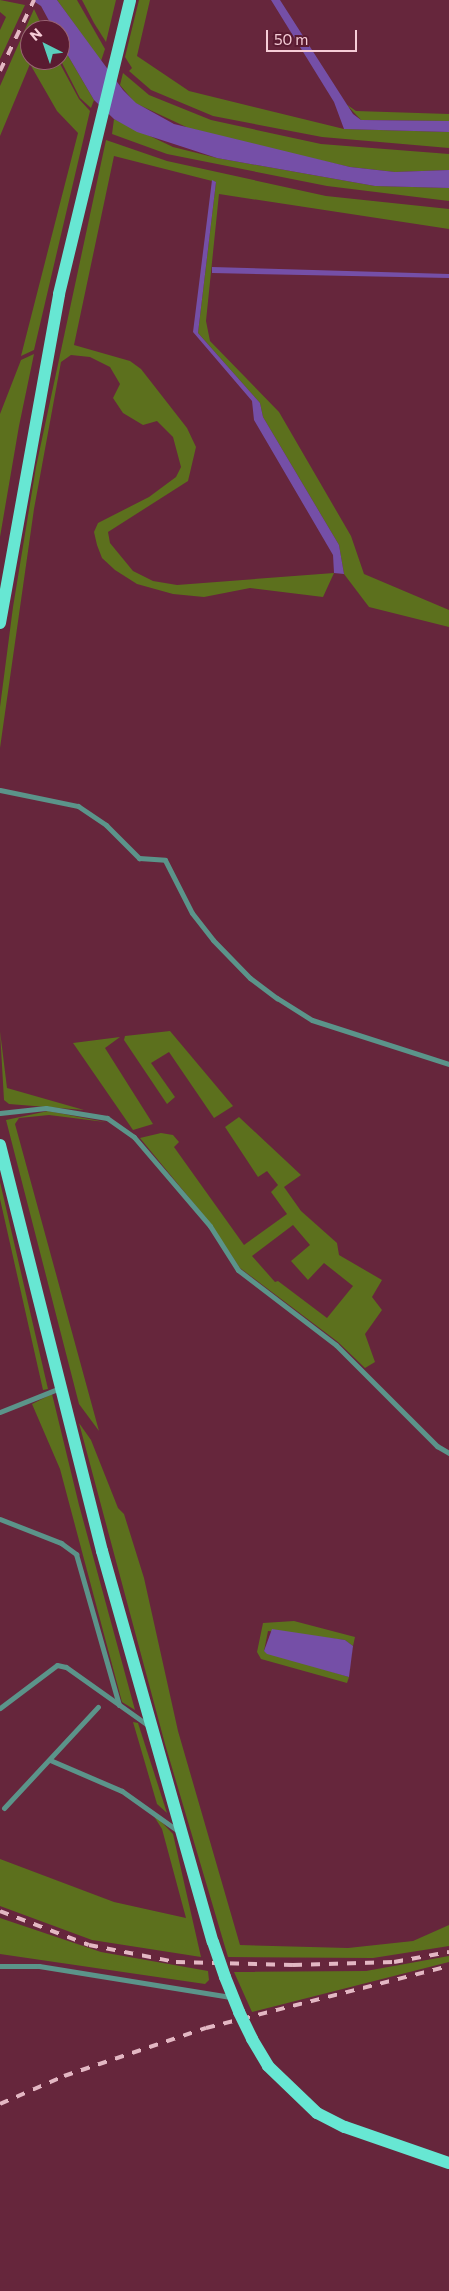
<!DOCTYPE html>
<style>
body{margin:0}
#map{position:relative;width:449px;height:2291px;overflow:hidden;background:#66263c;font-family:Commissioner,sans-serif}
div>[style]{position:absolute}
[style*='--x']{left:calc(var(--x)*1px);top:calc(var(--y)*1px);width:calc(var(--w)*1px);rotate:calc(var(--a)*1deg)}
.green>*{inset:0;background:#5c701d}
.water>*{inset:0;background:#754fa7}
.minor>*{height:5px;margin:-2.5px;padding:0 2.5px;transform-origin:2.5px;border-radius:2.5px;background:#5b948a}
.primary>*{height:12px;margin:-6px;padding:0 6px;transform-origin:6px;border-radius:6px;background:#67e7d3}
.rail>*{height:4px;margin-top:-2px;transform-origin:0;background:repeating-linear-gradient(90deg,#e3b7c3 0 9px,transparent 0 18px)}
.primary-bridge>*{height:12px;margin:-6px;padding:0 6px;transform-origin:6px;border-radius:6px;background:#67e7d3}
span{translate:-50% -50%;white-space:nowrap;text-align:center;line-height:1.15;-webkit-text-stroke:5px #5a1b31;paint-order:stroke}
.north{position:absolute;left:20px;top:20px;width:50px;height:50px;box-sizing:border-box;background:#5a1b31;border:1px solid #986273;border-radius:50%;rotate:319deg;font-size:14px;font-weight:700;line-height:20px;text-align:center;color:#f6cdd7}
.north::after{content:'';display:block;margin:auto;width:18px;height:22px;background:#5acebc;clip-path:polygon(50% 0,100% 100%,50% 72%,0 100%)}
.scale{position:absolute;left:266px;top:30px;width:91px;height:22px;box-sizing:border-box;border:2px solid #f6cdd7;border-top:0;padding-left:6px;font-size:15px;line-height:18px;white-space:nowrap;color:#f6cdd7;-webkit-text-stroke:4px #5a1b31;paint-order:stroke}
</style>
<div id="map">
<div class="green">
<i style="clip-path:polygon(0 0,25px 5px,0 59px,0 30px,6px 17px,0 12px)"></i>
<i style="clip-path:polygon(57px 0,77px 0,105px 49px,101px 61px)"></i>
<i style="clip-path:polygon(82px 0,116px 0,106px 42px,94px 23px)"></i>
<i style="clip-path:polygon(139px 0,150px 0,137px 56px,189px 91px,344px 129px,449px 132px,449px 148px,322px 137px,213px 116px,151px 90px,129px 71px,132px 68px,125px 57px)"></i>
<i style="clip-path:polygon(34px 9px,44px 30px,30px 30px,30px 60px,58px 60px,79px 99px,90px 111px,34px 350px,21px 356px,78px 133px,57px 111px,30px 64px,0 136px,0 86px)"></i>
<i style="clip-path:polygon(60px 42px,94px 100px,91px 108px,80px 98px,60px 59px)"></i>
<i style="clip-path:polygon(123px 73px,149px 95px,211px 120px,321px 144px,449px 154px,449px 170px,395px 172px,350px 167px,199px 133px,135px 103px,120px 85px)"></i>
<i style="clip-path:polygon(346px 104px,356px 111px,449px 114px,449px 121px,361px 120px)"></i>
<i style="clip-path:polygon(114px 119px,173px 147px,217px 158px,375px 186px,449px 188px,449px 201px,327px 186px,167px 154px,112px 134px)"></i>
<i style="clip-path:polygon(106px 140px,167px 161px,326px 196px,449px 209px,449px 229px,219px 194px,206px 321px,210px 341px,279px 412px,351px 536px,364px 574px,449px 610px,449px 627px,369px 607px,344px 574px,339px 545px,263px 417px,260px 403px,198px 333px,216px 182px,114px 156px,74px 345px,130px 361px,141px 369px,187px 428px,196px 447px,188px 481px,108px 532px,110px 543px,133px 571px,153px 581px,177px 585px,334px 573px,323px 597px,250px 588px,204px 597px,173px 594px,137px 584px,115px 570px,102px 558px,97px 545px,94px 532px,98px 523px,149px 497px,176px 477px,181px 467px,173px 437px,157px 421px,143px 425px,123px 413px,113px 398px,120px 384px,110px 367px,90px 357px,71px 355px,61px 362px,34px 509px,0 748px,0 707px,13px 607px,36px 467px)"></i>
<i style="clip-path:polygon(34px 354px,19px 426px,0 537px,0 414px,21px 360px)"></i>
<i style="clip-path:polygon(0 1031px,7px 1088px,84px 1110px,9px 1104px,4px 1100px)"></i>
<i style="clip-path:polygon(170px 1031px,233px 1106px,214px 1118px,169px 1052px,151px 1063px,175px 1097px,167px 1104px,124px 1040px,125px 1036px)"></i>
<i style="clip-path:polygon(120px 1037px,105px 1048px,153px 1124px,133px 1130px,73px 1043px)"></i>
<i style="clip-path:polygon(48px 1111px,105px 1122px,49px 1115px,19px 1118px,15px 1124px,99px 1431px,79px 1404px,6px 1120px)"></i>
<i style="clip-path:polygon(evenodd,239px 1117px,301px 1175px,284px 1187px,301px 1211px,337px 1243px,339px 1255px,382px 1280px,372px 1297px,382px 1310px,365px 1334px,375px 1362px,365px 1368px,338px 1342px,240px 1268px,210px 1223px,140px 1138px,161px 1133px,173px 1135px,179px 1142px,174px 1147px,244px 1245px,287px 1214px,271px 1192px,278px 1185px,267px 1171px,258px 1177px,225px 1127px,239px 1117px,293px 1225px,310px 1245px,291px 1261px,308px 1280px,324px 1263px,353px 1286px,327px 1318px,278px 1281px,275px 1282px,252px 1256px,293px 1225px)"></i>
<i style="clip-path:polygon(0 1182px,48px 1389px,43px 1390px,0 1199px)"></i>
<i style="clip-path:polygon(52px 1394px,79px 1505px,135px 1710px,122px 1702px,60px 1469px,32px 1404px)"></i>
<i style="clip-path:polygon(79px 1423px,91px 1440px,118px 1508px,124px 1514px,144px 1578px,178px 1731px,240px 1945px,348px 1948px,413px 1941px,449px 1925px,449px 1946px,373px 1958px,228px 1957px,165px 1744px)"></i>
<i style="clip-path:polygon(294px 1621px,355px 1637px,353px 1646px,345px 1640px,268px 1631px,264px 1651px,349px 1677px,347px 1683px,261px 1659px,257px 1652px,263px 1623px)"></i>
<i style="clip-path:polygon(133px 1722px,138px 1723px,167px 1813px,157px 1804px)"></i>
<i style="clip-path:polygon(150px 1810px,173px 1834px,201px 1957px,92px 1940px,0 1906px,0 1859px,114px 1902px,186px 1918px,162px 1829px)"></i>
<i style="clip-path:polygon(0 1918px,101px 1952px,208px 1971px,209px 1980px,205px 1984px,0 1954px)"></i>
<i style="clip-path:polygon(449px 1956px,449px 1962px,252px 2012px,234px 1972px,366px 1971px)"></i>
</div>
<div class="water">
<i style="clip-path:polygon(32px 0,57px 0,123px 90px,136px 103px,174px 124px,350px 167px,395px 172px,449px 170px,449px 188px,375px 186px,217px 158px,137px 132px,114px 119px,94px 100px,60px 42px,60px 30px,54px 30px,41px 6px)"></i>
<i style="clip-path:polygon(271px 0,280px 0,353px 114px,361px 120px,449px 121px,449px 132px,344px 129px,334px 102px)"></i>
<i style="clip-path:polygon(212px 180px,216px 182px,198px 333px,260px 403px,263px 417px,339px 545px,344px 574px,334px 573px,333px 555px,254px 420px,252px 401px,193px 332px)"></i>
<i style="clip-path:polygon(212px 267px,449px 274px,449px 278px,212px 273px)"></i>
<i style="clip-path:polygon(272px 1629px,345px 1640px,353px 1646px,349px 1677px,267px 1654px,264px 1651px)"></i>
</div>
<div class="minor">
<i style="--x:0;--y:790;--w:80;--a:11.6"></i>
<i style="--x:78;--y:806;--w:34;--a:34"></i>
<i style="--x:106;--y:825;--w:47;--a:45"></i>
<i style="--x:139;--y:858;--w:26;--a:4"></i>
<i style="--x:165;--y:860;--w:59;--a:63"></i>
<i style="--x:192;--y:913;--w:34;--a:52"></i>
<i style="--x:213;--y:940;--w:53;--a:45.8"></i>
<i style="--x:250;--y:978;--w:34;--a:37"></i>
<i style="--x:277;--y:998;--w:41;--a:32.2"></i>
<i style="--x:312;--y:1020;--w:144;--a:17.8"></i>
<i style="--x:0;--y:1113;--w:46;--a:-6.2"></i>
<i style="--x:46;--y:1108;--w:62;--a:9.3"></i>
<i style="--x:107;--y:1118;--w:33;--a:35"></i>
<i style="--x:134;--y:1137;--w:117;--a:49.5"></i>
<i style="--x:210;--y:1226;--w:52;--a:57.5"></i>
<i style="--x:238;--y:1270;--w:123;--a:37.4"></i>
<i style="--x:336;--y:1345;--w:143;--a:45"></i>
<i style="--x:437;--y:1446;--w:14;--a:30"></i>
<i style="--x:0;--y:1412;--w:65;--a:-21.8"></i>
<i style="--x:0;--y:1519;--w:66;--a:21.5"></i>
<i style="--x:61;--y:1543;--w:19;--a:36"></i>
<i style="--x:76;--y:1554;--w:157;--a:74.1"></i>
<i style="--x:0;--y:1708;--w:71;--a:-37"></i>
<i style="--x:57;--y:1665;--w:9;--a:13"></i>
<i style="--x:66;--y:1667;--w:102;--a:35.4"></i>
<i style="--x:50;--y:1760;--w:78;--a:23.3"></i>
<i style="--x:122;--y:1791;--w:69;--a:35.5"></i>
<i style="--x:4;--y:1808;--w:138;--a:-47.1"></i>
<i style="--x:0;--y:1966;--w:39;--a:0"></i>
<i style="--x:39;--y:1966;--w:194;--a:9.2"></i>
</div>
<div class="primary">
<i style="--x:0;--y:623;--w:334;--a:-79.8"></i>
<i style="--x:59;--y:294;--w:302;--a:-76.4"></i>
<i style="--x:0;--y:1145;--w:419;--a:75.9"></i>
<i style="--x:102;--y:1551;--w:406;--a:74.2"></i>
<i style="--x:225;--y:1977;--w:38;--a:68"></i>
<i style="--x:252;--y:2039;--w:31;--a:59"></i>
<i style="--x:268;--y:2066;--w:68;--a:43.8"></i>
<i style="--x:317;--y:2113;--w:31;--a:27"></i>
<i style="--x:345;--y:2127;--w:110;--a:19.1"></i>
</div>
<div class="rail">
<i style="--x:0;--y:71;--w:79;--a:-64.4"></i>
<i style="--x:0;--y:1911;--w:95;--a:20.9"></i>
<i style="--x:89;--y:1945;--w:89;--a:11.1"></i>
<i style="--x:176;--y:1962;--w:117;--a:1.5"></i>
<i style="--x:293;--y:1965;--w:101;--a:-1.7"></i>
<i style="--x:394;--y:1962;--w:56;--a:-10.3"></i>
<i style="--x:0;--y:2104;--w:70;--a:-23.6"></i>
<i style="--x:64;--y:2076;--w:150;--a:-18.7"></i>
<i style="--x:206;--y:2028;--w:251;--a:-14.3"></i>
</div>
<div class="primary-bridge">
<i style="--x:213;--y:1942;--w:37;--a:71"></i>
<i style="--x:239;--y:2012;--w:30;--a:64"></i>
</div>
<div class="north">N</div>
<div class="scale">50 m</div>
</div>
